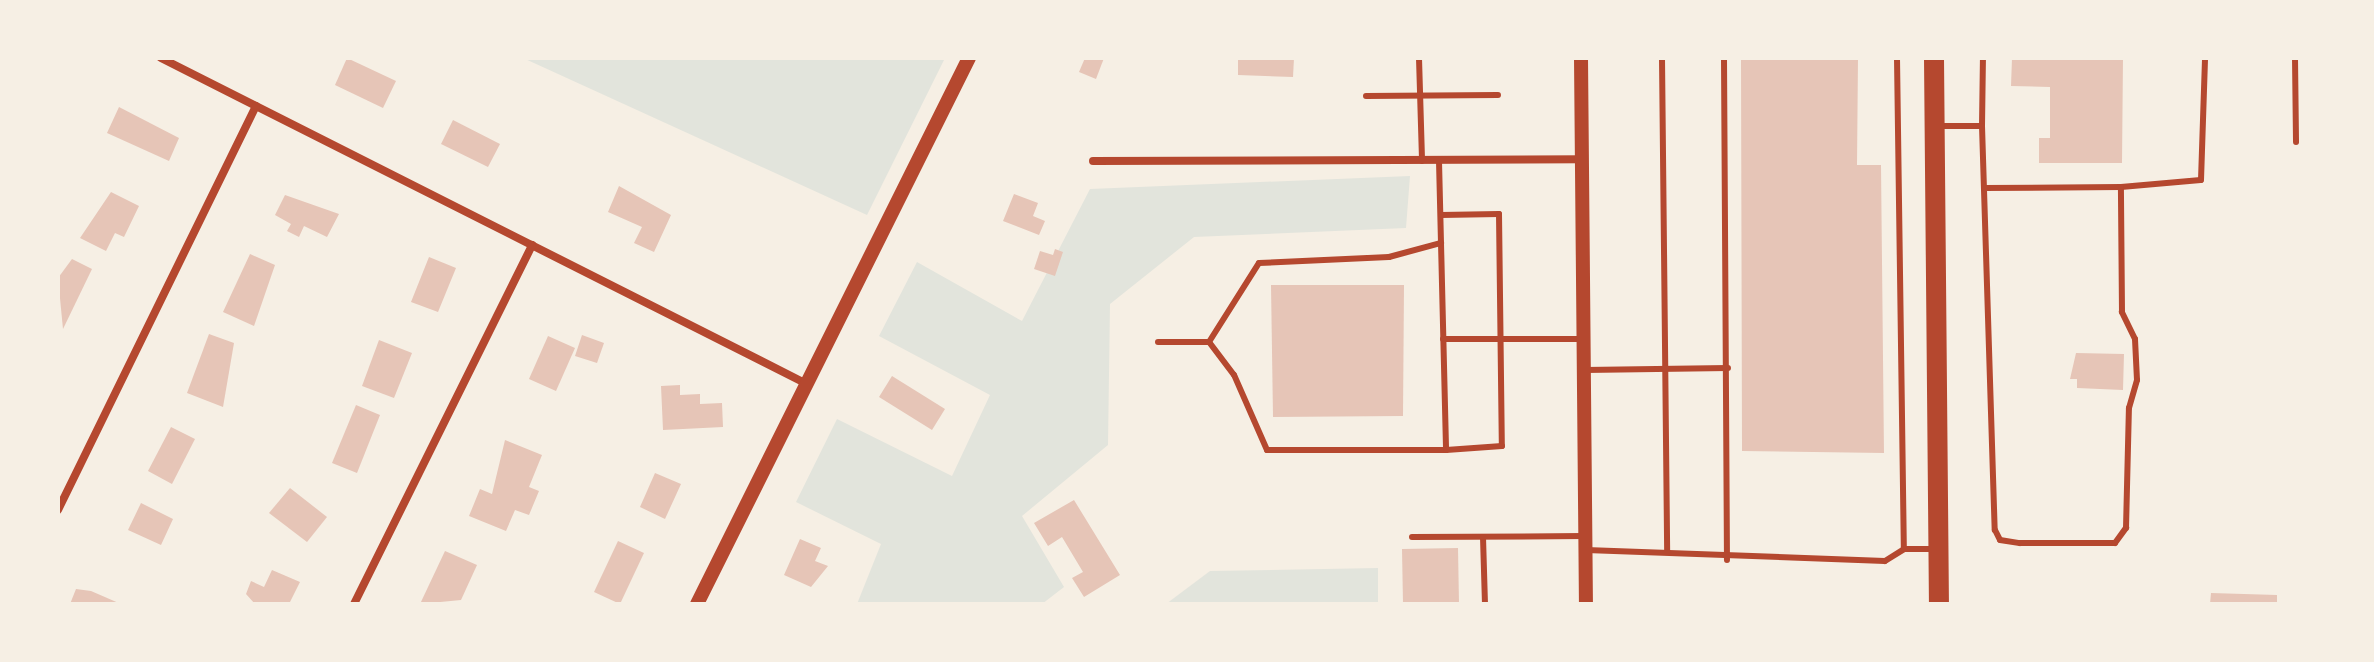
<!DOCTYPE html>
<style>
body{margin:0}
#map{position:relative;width:2374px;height:662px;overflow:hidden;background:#f6efe4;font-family:"PT Sans Narrow",sans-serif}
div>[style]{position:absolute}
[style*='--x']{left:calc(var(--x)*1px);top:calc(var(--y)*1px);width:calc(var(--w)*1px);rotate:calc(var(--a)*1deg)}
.green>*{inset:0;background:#e2e4dc}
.building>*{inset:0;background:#e6c5b7}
.service>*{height:6px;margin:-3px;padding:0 3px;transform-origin:3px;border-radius:3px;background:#b5482f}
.minor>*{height:8px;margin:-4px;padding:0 4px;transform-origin:4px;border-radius:4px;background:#b5482f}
.tertiary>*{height:14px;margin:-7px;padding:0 7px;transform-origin:7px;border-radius:7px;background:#b5482f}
.primary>*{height:20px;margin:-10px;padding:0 10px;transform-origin:10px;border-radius:10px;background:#b5482f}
span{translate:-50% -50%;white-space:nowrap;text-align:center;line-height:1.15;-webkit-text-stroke:7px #f6efe4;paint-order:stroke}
.frame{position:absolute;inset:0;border:60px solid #f6efe4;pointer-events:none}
</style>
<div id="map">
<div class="green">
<i style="clip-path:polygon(523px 58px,945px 58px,867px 215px)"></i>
<i style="clip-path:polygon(1410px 176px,1406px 228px,1194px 237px,1110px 304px,1108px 445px,1022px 516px,1064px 587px,1042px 604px,857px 604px,881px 544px,796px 502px,837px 419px,952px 476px,990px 395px,879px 336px,917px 262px,1022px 321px,1090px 189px)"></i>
<i style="clip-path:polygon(1378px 568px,1378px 604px,1166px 604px,1210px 571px)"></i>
</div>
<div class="building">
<i style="clip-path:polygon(347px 58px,396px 81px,383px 108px,335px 85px)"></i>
<i style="clip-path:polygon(1085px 58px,1104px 58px,1096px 79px,1079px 72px)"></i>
<i style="clip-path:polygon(1238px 58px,1294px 58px,1293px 77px,1238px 75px)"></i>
<i style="clip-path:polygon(1741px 58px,1858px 58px,1857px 165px,1881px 165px,1884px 453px,1742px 451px)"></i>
<i style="clip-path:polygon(2012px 58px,2123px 58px,2122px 163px,2039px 163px,2039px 138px,2050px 138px,2050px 87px,2011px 86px)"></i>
<i style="clip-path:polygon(119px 107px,179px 138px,169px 161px,107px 133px)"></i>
<i style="clip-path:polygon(453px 120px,500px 144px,488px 167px,441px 144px)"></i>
<i style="clip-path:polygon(619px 186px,671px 215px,654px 252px,634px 243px,642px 227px,608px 212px)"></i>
<i style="clip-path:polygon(111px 192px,139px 206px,124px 237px,115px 233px,106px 251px,80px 238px)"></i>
<i style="clip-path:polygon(1014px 194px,1038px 203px,1033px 216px,1045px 221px,1039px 235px,1003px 221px)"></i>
<i style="clip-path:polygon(285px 195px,339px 214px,327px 237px,304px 226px,299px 237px,287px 231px,291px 224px,275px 215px)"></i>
<i style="clip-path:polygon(1055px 249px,1063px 252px,1055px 276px,1034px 269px,1040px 251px,1053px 255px)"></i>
<i style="clip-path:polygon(250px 254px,275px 265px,254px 326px,223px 312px)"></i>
<i style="clip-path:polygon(429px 257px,456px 268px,438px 312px,411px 302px)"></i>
<i style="clip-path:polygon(72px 259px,92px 269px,63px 329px,58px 278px)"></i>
<i style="clip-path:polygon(1271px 285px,1404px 285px,1403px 416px,1273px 417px)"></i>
<i style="clip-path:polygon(209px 334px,234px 343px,223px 407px,187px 393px)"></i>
<i style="clip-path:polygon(582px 335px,604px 343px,597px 363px,575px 356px)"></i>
<i style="clip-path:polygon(548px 336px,575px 348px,556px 391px,529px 379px)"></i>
<i style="clip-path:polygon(379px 340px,412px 353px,394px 398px,362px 386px)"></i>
<i style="clip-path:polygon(2076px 353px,2124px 354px,2123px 390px,2077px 388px,2077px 379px,2070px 379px)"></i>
<i style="clip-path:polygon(892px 376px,945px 409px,932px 430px,879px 397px)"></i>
<i style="clip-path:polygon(680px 385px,680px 395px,700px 394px,700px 404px,722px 403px,723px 427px,663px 430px,661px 386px)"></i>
<i style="clip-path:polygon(356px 405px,380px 415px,357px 473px,332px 463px)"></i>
<i style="clip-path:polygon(171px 427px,195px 439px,172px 484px,148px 471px)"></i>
<i style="clip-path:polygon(505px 440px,542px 455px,529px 487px,539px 491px,529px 515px,515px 510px,506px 531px,469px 516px,480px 489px,492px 494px)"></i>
<i style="clip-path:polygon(655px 473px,681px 484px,665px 519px,640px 507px)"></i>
<i style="clip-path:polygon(290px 488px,327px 517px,307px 542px,269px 513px)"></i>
<i style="clip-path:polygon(1074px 500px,1120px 575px,1084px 597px,1072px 578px,1083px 572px,1062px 537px,1048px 546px,1034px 523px)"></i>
<i style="clip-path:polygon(141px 503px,173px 519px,161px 545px,128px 530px)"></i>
<i style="clip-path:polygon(800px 539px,821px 548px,815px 561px,828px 566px,811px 587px,784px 575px)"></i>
<i style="clip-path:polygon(618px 541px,644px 553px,620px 604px,594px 592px)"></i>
<i style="clip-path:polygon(1458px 548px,1459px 604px,1403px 604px,1402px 549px)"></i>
<i style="clip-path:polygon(445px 551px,477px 565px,461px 600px,420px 604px)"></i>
<i style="clip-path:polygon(272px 570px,300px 582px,289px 604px,255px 604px,246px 594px,251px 581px,264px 587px)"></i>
<i style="clip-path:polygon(76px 589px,91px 591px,121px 604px,70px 604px)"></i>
<i style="clip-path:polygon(2211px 593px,2277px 595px,2277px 604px,2210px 604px)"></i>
</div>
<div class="service">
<i style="--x:1419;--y:58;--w:103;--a:88.3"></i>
<i style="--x:1662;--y:58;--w:493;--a:89.4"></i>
<i style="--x:1724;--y:58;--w:502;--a:89.66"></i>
<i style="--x:1897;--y:58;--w:491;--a:89.2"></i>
<i style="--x:2295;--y:58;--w:84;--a:89.3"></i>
<i style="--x:1366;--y:96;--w:132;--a:-0.4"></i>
<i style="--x:1938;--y:126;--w:44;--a:0"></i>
<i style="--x:1982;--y:126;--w:68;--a:-89.2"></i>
<i style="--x:1982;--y:126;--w:404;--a:88.2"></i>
<i style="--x:1995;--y:530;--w:11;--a:63"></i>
<i style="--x:2000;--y:540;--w:20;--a:9"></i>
<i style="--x:2020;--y:543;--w:95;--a:0"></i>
<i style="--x:2115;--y:543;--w:19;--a:-54"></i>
<i style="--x:2126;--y:528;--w:120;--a:-88.6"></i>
<i style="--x:2129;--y:408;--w:29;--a:-74"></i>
<i style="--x:2137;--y:380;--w:41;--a:-92.8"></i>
<i style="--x:2135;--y:339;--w:30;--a:-116"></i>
<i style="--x:2122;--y:312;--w:125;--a:-90.5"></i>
<i style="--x:2121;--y:187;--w:80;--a:-5"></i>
<i style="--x:2201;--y:180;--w:122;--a:-88.1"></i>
<i style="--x:1439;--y:161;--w:289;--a:88.6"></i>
<i style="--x:1446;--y:450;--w:179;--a:180"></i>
<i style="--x:1267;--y:450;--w:82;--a:-113.7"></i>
<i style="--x:1234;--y:375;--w:41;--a:-127.1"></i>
<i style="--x:1209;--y:342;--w:93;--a:-57.7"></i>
<i style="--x:1259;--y:263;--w:130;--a:-2.6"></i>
<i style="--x:1389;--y:257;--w:54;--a:-15.1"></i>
<i style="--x:1984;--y:188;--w:137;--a:-0.4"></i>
<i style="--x:1441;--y:215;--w:58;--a:-1"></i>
<i style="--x:1499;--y:214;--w:232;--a:89.3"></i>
<i style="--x:1502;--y:446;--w:56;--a:175.9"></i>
<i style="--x:1443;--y:339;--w:141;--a:0"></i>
<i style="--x:1158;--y:342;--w:51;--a:0"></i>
<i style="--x:1585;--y:370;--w:143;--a:-0.8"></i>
<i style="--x:1412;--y:537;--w:172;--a:-0.3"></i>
<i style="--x:1483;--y:537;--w:67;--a:88.3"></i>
<i style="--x:1586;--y:550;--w:299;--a:2.1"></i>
<i style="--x:1885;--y:561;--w:22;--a:-32"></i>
<i style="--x:1904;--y:549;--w:31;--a:0"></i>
</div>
<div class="minor">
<i style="--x:161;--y:58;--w:724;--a:26.78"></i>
<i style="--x:1093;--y:161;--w:489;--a:-0.2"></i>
<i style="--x:58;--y:510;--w:450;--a:-63.9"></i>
<i style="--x:354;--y:604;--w:401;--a:-63.6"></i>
</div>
<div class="tertiary">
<i style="--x:1581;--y:58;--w:546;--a:89.48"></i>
<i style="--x:697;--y:604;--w:610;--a:-63.52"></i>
</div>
<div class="primary">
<i style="--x:1934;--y:58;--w:546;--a:89.48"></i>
</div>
<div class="frame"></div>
</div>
